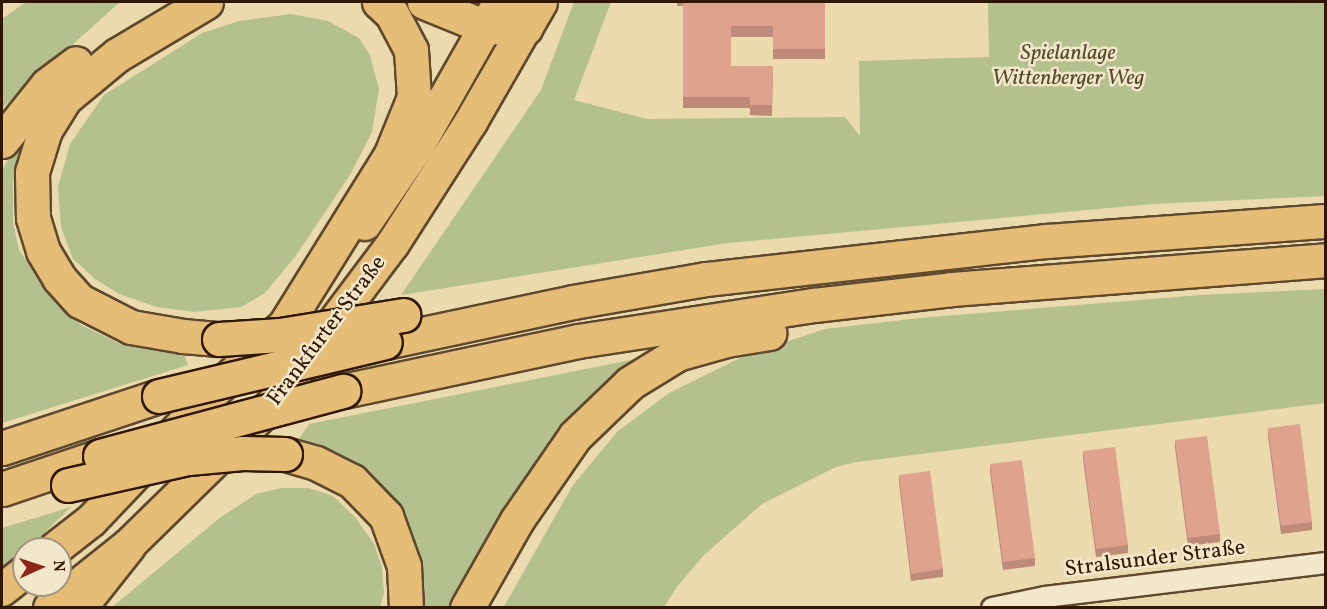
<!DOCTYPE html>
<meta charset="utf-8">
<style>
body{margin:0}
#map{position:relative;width:1327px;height:609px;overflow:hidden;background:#ebdaae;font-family:Vollkorn,serif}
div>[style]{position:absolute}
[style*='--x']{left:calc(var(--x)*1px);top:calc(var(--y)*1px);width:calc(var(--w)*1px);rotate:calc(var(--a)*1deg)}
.green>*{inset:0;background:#b4c08d}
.roads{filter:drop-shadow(2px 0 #5f482e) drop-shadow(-2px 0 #5f482e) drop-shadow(0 2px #5f482e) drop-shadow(0 -2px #5f482e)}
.street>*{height:20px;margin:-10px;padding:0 10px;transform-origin:10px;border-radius:10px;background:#f2e7ca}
.primary>*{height:32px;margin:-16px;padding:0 16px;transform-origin:16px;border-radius:16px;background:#e6bd77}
.highway>*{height:33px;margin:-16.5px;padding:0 16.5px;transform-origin:16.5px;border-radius:16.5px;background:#e6bd77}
.bridges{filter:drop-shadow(2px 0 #301703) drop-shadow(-2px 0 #301703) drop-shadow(0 2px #301703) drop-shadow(0 -2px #301703)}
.highway-bridge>*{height:33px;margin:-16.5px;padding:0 16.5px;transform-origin:16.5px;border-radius:16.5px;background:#e6bd77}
.wall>*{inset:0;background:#bf8b79}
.building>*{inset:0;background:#dea28d}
span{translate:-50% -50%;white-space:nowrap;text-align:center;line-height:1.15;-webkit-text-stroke:5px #f2e7ca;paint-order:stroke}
.park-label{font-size:22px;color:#584a2c;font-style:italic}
.street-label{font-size:22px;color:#301703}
.frame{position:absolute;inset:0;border:3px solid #301703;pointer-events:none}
.north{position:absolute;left:12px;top:537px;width:60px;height:60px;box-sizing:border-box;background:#f2e7ca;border:2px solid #a4947a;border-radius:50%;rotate:87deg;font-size:16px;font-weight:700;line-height:24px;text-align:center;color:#301703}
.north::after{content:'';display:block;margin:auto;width:21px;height:27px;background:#8f2418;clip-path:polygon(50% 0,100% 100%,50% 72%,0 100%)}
</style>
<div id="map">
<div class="green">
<i style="clip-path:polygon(26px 2px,120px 2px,2px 108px,2px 19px)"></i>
<i style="clip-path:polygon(574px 2px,611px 2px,574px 100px,647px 119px,845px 117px,860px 136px,859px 61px,989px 57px,988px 2px,1325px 2px,1325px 196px,1153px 204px,728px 243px,401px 295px,541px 90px)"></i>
<i style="clip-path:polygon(291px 14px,328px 21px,359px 38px,370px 55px,379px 89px,372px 132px,350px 175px,295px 257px,265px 293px,241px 307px,194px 312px,157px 307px,119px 294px,95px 279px,73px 259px,61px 227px,58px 187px,70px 144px,104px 95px,202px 33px,239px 21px)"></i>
<i style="clip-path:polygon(39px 118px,24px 146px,13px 183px,13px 222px,19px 250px,46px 290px,81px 325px,123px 345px,183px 351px,188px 365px,2px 423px,2px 170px,18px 143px)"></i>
<i style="clip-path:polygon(1325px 289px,1325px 403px,857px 462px,836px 467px,762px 504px,703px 556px,677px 587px,664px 607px,503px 608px,573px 485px,618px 431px,669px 393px,746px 355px,825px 329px,919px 318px,1201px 295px)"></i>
<i style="clip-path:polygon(661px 354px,454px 607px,423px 607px,424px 588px,419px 557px,402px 517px,378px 483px,344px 463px,295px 445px,309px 424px)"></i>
<i style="clip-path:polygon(281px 488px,309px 488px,333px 496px,356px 518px,374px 544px,382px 567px,384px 593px,380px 607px,112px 607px,221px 517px,256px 494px)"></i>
<i style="clip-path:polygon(71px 507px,28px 549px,24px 549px,24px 553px,2px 573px,2px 528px)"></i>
</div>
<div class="roads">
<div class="street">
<i style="--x:992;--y:608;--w:54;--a:-11.7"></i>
<i style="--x:1045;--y:597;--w:283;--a:-6.9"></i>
</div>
<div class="primary">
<i style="--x:365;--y:224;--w:94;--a:-55.8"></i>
<i style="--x:418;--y:146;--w:162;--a:-60.4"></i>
<i style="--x:55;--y:549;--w:46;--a:-37.9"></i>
<i style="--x:91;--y:521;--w:177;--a:-46.4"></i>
<i style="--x:213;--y:393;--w:100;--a:-43.4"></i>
<i style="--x:2;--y:590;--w:28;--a:-38"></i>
<i style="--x:50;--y:608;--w:101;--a:-38.6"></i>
<i style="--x:129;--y:545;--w:200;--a:-44.4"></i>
<i style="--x:272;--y:405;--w:201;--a:-53.1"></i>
<i style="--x:393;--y:244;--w:145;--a:-57.4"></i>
<i style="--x:471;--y:122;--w:108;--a:-60.1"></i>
</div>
<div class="highway">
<i style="--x:206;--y:2;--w:104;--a:149.2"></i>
<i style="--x:117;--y:55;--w:67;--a:140.4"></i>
<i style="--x:65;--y:98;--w:38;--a:122"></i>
<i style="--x:45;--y:130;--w:44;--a:107.2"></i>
<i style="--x:32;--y:172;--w:46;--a:88.8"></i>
<i style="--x:33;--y:218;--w:34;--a:73"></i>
<i style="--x:43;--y:251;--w:31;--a:59"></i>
<i style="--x:59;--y:278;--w:31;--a:48"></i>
<i style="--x:80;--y:301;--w:57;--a:27"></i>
<i style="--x:131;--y:327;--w:53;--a:9.8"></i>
<i style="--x:183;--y:336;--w:36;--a:5"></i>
<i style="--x:424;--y:2;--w:67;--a:22"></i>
<i style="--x:486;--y:27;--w:39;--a:1"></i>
<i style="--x:505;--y:2;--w:33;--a:52"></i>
<i style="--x:525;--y:28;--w:30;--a:-60"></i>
<i style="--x:2;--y:141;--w:72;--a:-51.2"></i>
<i style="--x:47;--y:85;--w:36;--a:-37"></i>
<i style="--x:286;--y:323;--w:199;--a:-58.1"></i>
<i style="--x:391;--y:154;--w:61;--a:-68"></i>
<i style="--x:414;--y:97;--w:47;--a:-93.7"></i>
<i style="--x:411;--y:50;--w:41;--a:-117.8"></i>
<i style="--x:392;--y:14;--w:18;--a:-137"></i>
<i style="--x:385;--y:342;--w:192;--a:-12"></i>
<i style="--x:573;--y:302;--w:135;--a:-9.8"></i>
<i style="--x:706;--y:279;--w:342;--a:-6.4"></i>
<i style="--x:1046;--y:241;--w:281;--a:-4.1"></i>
<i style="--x:343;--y:391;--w:240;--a:-12"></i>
<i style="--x:578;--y:341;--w:239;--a:-8.7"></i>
<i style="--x:814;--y:305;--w:139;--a:-6.6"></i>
<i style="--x:952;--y:289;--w:375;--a:-4.4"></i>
<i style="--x:2;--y:448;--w:165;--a:-18.3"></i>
<i style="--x:285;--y:454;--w:32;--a:16"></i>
<i style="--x:316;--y:463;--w:40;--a:26.6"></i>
<i style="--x:352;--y:481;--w:49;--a:45.8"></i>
<i style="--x:386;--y:516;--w:53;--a:70.2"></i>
<i style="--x:404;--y:566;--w:42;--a:87.3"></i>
<i style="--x:2;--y:489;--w:103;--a:-18.6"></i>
<i style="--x:79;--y:608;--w:80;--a:-51.6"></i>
<i style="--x:467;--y:608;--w:101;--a:-60.4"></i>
<i style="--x:517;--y:520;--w:102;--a:-55.4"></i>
<i style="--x:575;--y:436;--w:76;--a:-43.9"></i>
<i style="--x:630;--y:383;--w:55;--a:-31.7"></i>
<i style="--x:677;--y:354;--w:51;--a:-15.9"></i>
<i style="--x:726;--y:340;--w:44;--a:-9.2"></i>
</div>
</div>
<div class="bridges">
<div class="highway-bridge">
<i style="--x:219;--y:339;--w:61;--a:-3.8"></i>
<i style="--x:280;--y:335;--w:125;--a:-9.2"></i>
<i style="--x:159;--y:396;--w:232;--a:-13.4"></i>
<i style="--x:100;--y:456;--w:252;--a:-15"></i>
<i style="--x:68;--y:485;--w:123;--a:-12.7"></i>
<i style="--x:188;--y:458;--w:55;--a:-5.2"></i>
<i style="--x:243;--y:453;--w:42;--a:1.4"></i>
</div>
</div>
<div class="wall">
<i style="clip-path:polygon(677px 2px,825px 2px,825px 59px,773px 59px,773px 37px,731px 37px,731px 66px,773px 66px,772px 116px,750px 115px,750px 108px,683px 108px,683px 6px,677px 6px)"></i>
<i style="clip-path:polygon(1268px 428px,1312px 522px,1312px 530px,1281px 534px,1268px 436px)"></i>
<i style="clip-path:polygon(1175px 440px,1220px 534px,1220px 542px,1188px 546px,1175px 448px)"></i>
<i style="clip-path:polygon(1083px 451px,1128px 545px,1128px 553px,1096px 557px,1083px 459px)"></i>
<i style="clip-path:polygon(990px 464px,1035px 558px,1035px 566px,1003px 570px,990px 472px)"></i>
<i style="clip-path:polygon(899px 475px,943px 569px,943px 577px,911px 581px,899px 483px)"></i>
</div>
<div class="building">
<i style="clip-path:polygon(683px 2px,825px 2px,825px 49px,773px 49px,773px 26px,731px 26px,731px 66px,773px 66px,772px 105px,750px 105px,750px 97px,683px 97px)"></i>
<i style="clip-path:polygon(1300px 424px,1312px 522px,1281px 526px,1268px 428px)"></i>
<i style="clip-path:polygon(1207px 436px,1220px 534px,1188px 538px,1175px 440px)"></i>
<i style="clip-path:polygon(1115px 447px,1128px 545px,1096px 549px,1083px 451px)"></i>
<i style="clip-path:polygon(1022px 460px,1035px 558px,1003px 562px,990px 464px)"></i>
<i style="clip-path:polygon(930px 471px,943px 569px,911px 574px,899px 475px)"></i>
<i style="clip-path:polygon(1326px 606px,1326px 608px,1279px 608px)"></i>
</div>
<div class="park-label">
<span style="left:1068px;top:66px">Spielanlage<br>Wittenberger Weg</span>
</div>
<div class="street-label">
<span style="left:327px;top:331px;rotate:-53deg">Frankfurter Straße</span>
<span style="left:1155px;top:559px;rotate:-7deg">Stralsunder Straße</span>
</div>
<div class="frame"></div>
<div class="north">N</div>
</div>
